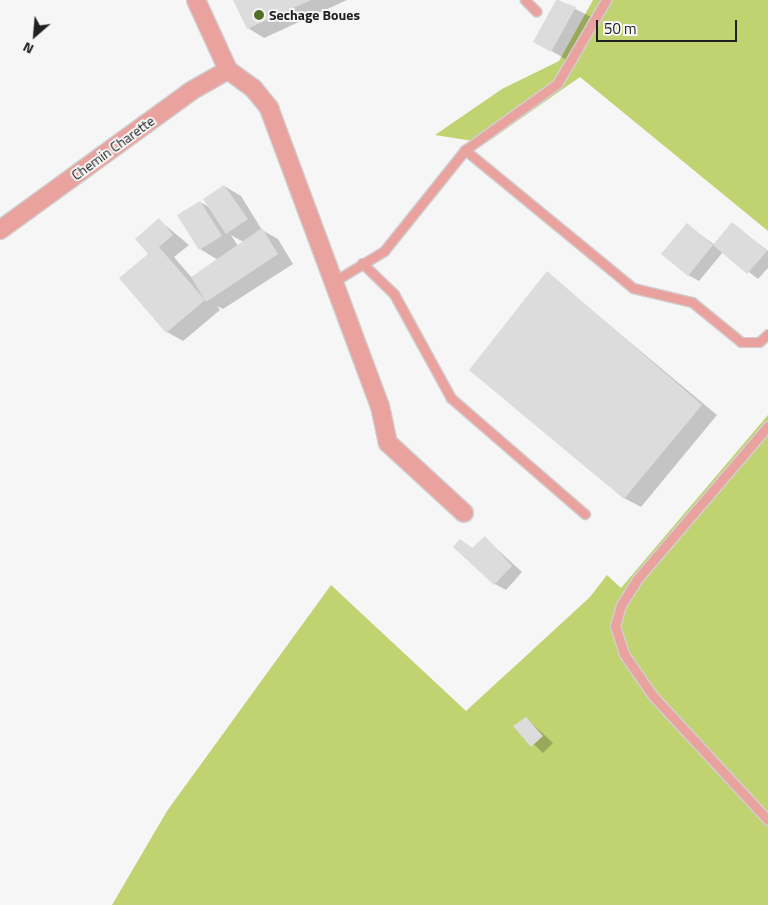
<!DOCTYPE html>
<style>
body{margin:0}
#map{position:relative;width:768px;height:905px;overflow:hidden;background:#f6f6f7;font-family:"Titillium Web",sans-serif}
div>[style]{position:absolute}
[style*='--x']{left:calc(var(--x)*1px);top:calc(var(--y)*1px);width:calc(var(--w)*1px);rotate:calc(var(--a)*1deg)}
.green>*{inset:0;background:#c1d371}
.shadow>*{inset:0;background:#0003}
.building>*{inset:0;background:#dddcdd}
.roads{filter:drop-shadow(1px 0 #d0d0d1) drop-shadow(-1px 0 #d0d0d1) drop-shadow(0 1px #d0d0d1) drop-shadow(0 -1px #d0d0d1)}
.service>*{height:9px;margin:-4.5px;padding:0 4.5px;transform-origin:4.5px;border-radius:4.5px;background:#e9a29e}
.minor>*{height:18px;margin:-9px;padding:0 9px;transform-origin:9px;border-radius:9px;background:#e9a29e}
.dots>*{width:14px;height:14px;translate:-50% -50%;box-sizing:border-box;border:2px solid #f6f6f7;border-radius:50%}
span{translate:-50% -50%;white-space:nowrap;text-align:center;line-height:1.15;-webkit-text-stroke:4px #f6f6f7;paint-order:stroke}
.poi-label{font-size:14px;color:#212122;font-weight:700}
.left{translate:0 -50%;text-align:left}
.street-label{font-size:14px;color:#212122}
.north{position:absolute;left:10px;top:10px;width:50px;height:50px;-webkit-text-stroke:4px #f6f6f7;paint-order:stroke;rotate:207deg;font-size:14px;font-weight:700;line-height:20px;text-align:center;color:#212122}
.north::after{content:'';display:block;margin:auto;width:18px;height:22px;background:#212122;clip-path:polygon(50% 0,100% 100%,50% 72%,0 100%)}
.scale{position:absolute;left:596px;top:20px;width:141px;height:22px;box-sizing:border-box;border:2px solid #212122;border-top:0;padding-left:6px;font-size:15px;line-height:18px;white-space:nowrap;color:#212122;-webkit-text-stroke:4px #f6f6f7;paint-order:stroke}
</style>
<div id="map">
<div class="green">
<i style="clip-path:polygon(593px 0,768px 0,768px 231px,580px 77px,486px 143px,435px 135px,502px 89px,559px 61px)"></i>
<i style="clip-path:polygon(768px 415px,768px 905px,112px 905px,167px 811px,331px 585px,466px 711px,590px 597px,607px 575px,621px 588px)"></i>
</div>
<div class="shadow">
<i style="clip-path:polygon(234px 0,347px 0,264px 38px,248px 28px)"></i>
<i style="clip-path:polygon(558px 0,591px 17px,567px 60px,535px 41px)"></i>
<i style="clip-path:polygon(evenodd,224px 186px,241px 196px,262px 230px,278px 239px,293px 264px,223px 309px,217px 306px,220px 310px,183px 341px,167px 332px,149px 254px,159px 220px,189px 245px,174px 257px,192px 278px,218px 260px,200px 249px,179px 216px,200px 202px,211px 208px,224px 186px,231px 235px,236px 238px,244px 242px,238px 246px,231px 235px)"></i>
<i style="clip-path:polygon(732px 223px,768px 251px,768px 268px,758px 279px,723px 252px,699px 281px,688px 275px,687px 225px,715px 245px)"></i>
<i style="clip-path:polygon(547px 273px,717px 415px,641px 507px,624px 498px)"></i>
<i style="clip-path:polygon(485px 538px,522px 572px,506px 590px,495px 584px,461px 541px,474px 549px)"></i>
<i style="clip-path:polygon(526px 718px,553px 743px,543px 753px,515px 726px)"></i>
</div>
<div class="building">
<i style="clip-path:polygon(233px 0,311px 0,247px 29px)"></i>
<i style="clip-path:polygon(556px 0,576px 7px,551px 52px,533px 42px)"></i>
<i style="clip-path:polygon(224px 185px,248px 219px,226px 234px,203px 199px)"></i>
<i style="clip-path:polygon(200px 201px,222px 236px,199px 250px,177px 215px)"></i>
<i style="clip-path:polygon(159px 218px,173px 235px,159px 247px,205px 300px,166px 333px,119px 278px,148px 254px,135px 239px)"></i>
<i style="clip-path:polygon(732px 222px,767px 251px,747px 274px,713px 245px,688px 276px,661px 254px,687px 223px,713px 245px)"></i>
<i style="clip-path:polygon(262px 228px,278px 254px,206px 302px,191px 277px)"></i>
<i style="clip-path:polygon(547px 271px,702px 405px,624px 499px,469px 370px)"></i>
<i style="clip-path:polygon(485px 536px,512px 566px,494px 585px,453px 547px,460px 539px,472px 548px)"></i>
<i style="clip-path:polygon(526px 717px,543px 736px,531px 747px,513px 726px)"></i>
</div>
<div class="roads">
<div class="service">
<i style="--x:525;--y:0;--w:16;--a:45"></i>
<i style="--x:465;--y:150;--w:217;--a:39.4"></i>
<i style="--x:633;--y:288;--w:61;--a:13.3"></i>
<i style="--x:692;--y:302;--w:63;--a:39.2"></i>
<i style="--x:741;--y:342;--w:18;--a:0"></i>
<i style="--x:759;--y:342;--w:12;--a:-42"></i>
<i style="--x:362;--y:263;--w:45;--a:44.1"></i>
<i style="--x:394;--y:294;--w:119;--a:61.3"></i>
<i style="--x:451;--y:398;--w:177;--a:40.9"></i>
<i style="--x:333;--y:282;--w:60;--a:-31.3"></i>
<i style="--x:384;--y:251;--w:129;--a:-51.3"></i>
<i style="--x:465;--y:150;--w:113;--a:-35.7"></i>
<i style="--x:557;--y:84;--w:97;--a:-59.7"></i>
<i style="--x:768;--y:426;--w:200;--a:130.5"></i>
<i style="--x:638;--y:578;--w:32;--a:122"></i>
<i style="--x:621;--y:605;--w:22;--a:106"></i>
<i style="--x:615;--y:626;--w:29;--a:72"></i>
<i style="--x:624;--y:654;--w:51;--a:55.4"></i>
<i style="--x:653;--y:696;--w:169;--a:47.2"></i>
</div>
<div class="minor">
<i style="--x:196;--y:0;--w:77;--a:65.4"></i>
<i style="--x:228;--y:70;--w:31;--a:36"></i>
<i style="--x:253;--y:88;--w:26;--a:51"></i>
<i style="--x:269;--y:108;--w:318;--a:69.6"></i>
<i style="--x:380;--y:406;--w:38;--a:78"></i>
<i style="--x:388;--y:443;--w:103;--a:42.6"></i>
<i style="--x:0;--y:230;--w:236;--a:-36"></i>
<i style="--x:191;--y:91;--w:43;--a:-29.6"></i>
</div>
</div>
<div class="dots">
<i style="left:259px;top:15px;background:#4e6f26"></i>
</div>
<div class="poi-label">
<span class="left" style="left:269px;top:15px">Sechage Boues</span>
</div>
<div class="street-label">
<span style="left:113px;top:148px;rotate:-36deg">Chemin Charette</span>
</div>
<div class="north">N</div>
<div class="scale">50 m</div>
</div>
